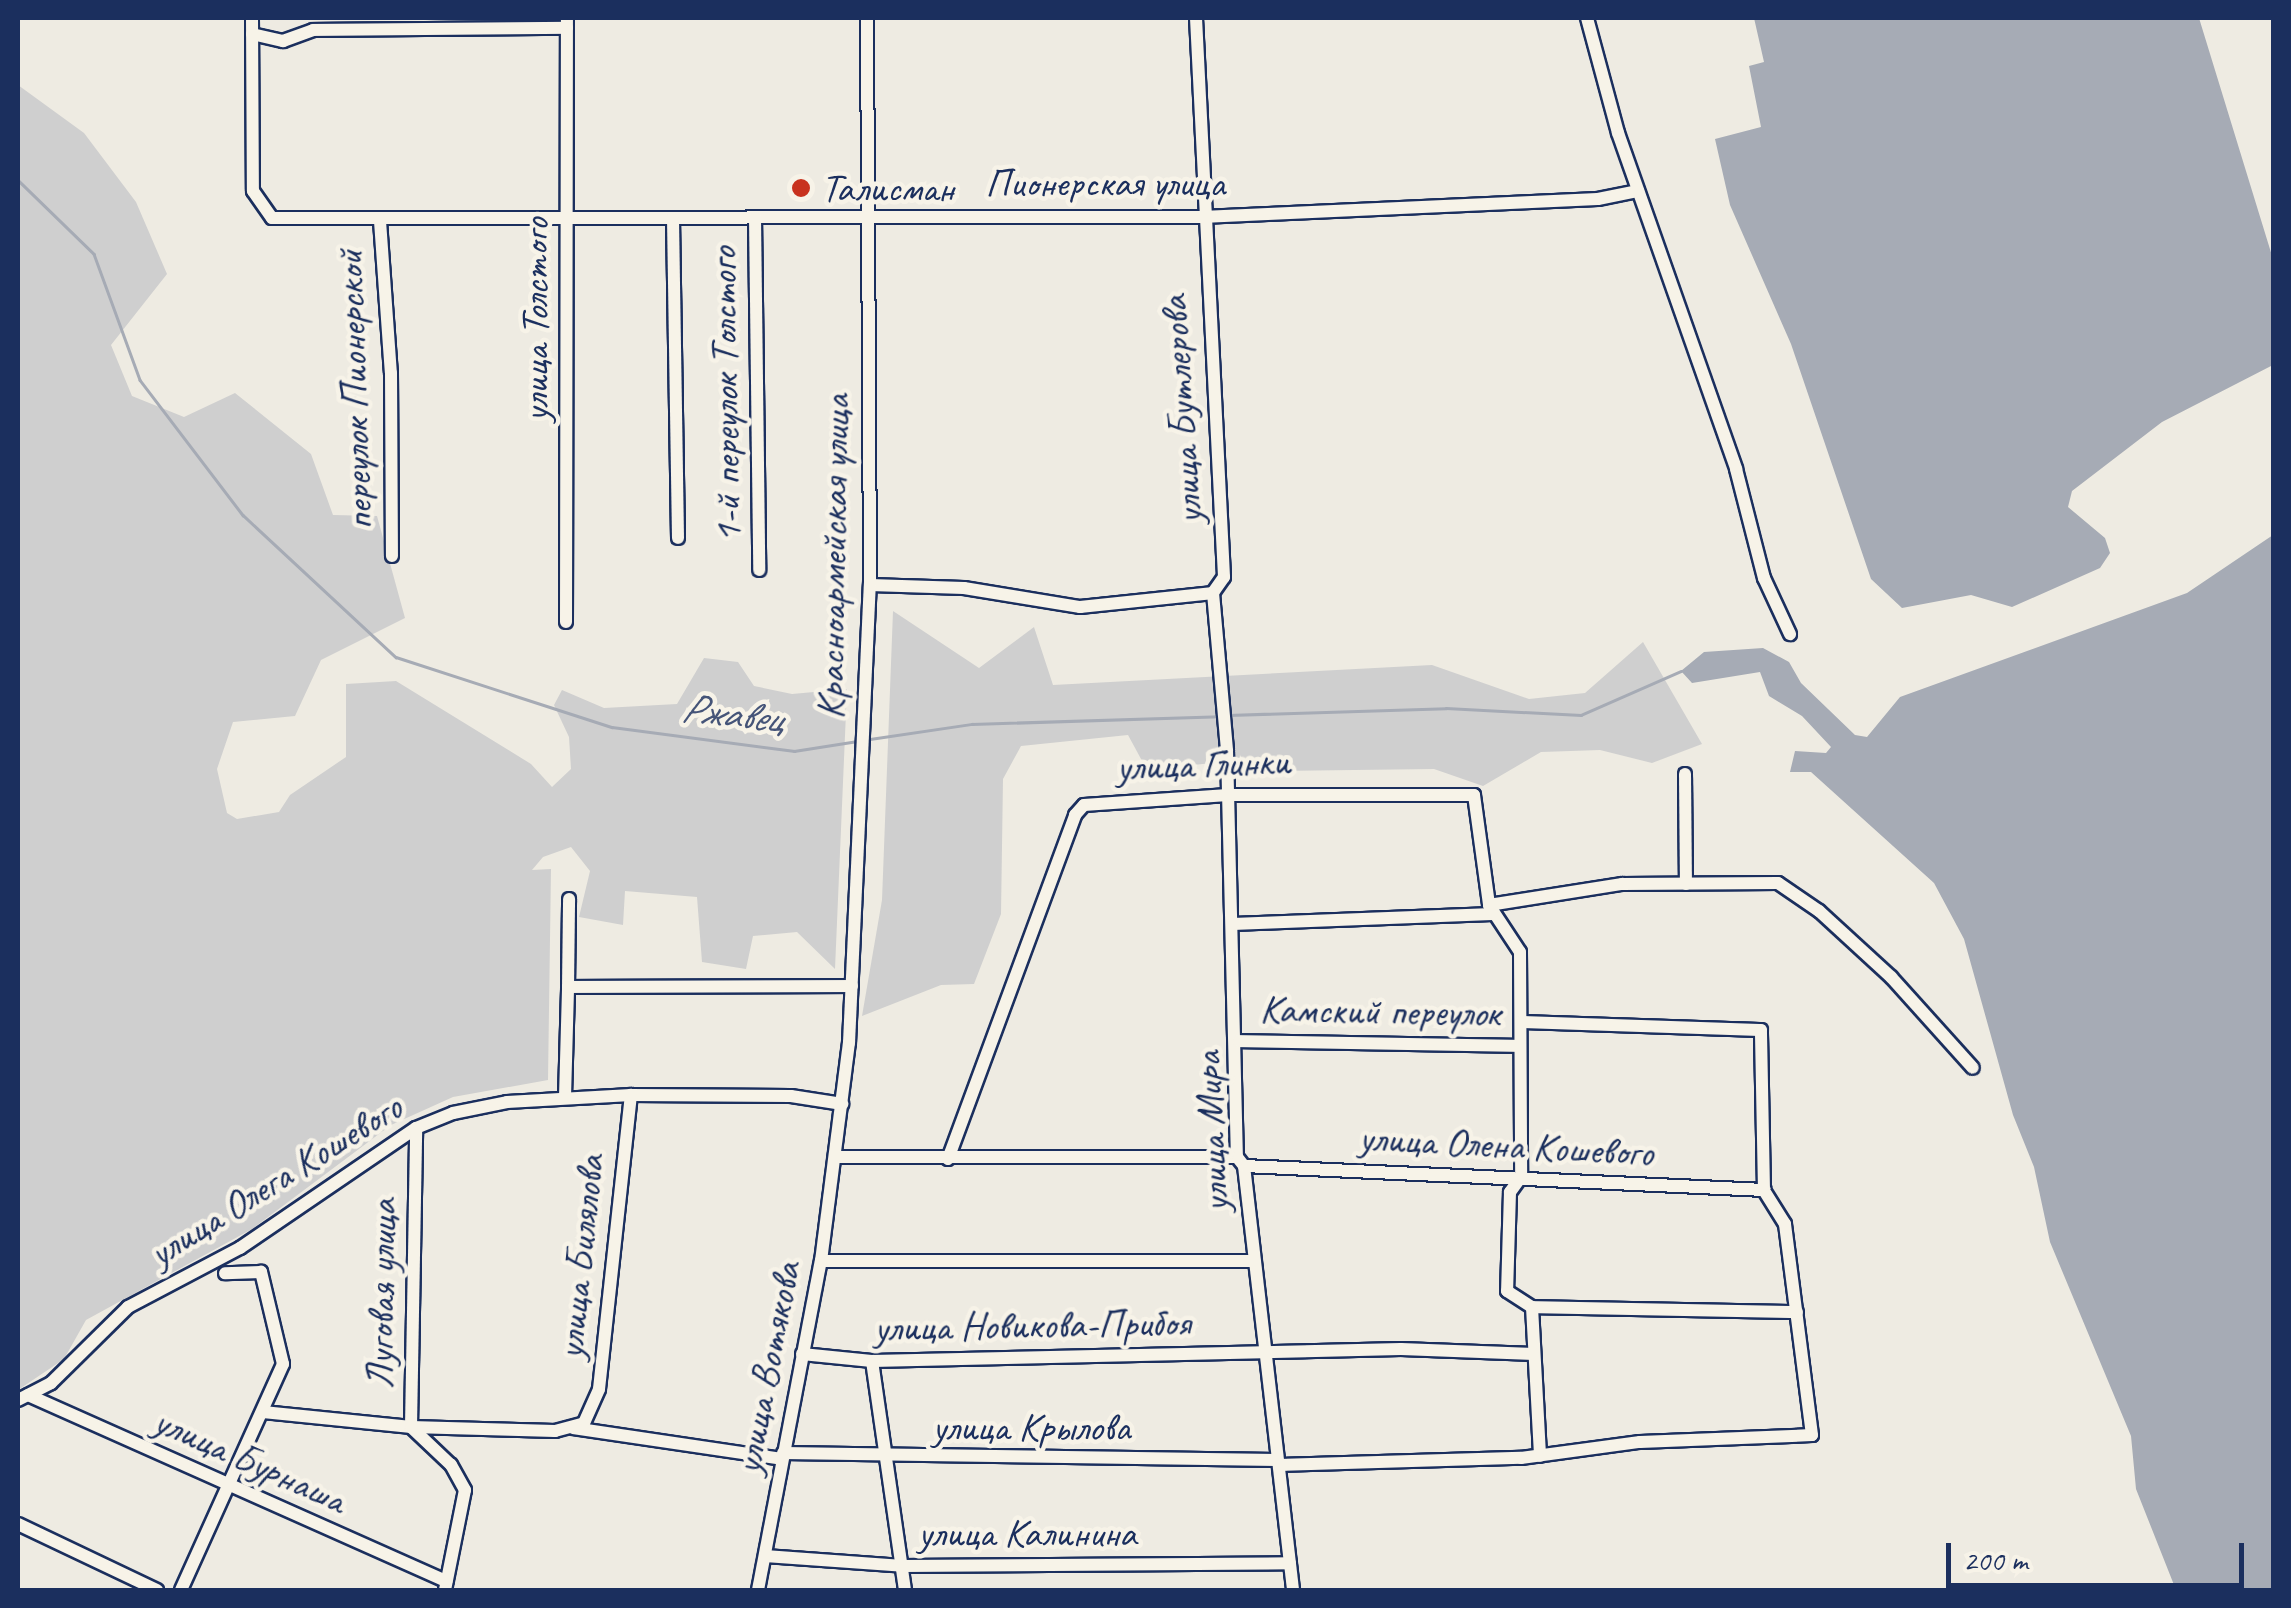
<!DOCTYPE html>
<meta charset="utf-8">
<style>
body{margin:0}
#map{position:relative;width:2291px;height:1608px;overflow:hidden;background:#eeebe2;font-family:Caveat,sans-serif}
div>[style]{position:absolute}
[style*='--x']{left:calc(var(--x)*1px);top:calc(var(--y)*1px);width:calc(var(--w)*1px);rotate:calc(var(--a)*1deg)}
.green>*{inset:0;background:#cfcfcf}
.water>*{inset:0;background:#a6abb5}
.stream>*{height:2.5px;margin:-1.25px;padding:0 1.25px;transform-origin:1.25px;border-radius:1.25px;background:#a6abb5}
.roads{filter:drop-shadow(2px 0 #1b2f5e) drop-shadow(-2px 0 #1b2f5e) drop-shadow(0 2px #1b2f5e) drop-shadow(0 -2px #1b2f5e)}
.minor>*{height:12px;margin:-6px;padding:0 6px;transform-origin:6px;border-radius:6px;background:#f7f3e8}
.dots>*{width:28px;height:28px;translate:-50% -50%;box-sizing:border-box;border:5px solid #f7f3e8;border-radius:50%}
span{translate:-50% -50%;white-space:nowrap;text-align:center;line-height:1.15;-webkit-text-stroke:9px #f7f3e8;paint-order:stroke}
.street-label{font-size:40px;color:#1b2f5e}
.poi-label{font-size:40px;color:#1b2f5e}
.left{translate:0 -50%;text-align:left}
.water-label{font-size:42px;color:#455478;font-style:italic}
.frame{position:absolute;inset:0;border:20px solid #1b2f5e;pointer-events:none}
.scale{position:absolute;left:1946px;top:1543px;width:298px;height:45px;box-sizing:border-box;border:5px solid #1b2f5e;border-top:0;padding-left:12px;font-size:30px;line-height:35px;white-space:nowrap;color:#1b2f5e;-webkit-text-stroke:8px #f7f3e8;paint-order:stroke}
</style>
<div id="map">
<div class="green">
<i style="clip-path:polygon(18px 85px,84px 133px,136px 202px,167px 274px,111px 345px,132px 396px,184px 417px,235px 393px,311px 454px,333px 515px,377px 516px,405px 618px,321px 660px,295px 716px,233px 722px,217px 769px,227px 813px,237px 819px,279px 812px,290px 795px,346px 757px,346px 684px,396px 681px,531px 764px,552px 787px,571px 769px,569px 737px,554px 705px,562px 690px,604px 708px,677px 704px,704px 658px,738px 662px,754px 686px,792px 694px,847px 689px,835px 969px,797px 932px,753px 936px,746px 969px,702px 962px,697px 897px,625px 891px,623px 925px,579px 917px,590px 871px,571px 847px,543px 857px,532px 870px,551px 869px,548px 1080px,453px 1097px,391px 1125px,252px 1229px,86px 1320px,64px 1359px,18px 1390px)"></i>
<i style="clip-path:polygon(893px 611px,979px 668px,1034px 627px,1053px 685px,1432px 665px,1529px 699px,1585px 693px,1643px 642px,1702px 744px,1652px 763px,1600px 750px,1541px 752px,1483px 786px,1434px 769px,1275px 771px,1240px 760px,1147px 770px,1128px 735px,1021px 746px,1003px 779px,1001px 914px,974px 984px,941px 985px,862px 1016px,882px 900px)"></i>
</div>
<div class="water">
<i style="clip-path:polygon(1754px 18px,2199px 18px,2273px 259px,2273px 365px,2162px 422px,2072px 491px,2068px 507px,2105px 538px,2110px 553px,2100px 568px,2012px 607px,1971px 595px,1902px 608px,1871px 579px,1791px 344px,1730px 205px,1715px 139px,1761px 127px,1749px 66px,1764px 62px)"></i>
<i style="clip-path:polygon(2273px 535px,2273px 1590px,2176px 1590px,2136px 1489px,2131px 1436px,2050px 1242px,2034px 1167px,2013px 1115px,1964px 939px,1934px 883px,1811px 772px,1790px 772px,1795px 751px,1826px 753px,1831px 747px,1802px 716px,1769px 696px,1760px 672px,1692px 683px,1681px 671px,1704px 652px,1763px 648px,1789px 662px,1801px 683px,1855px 735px,1867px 737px,1900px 697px,2187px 593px)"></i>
</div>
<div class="stream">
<i style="--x:18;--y:180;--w:106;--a:44.2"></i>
<i style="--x:94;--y:254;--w:134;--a:69.9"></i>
<i style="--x:140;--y:380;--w:170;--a:52.7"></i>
<i style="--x:243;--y:515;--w:209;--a:42.9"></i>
<i style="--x:396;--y:657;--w:227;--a:18"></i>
<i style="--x:612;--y:727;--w:184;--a:7.5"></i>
<i style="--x:794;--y:751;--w:64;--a:-9"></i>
<i style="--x:1228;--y:715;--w:218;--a:-1.8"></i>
<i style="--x:1446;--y:708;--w:135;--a:3"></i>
<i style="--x:1581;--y:715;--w:109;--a:-23.7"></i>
<i style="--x:870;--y:739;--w:103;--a:-8.4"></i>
<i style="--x:972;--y:724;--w:248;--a:-1.8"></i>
</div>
<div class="roads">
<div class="minor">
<i style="--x:252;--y:18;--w:173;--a:89.7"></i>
<i style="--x:253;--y:191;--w:33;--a:55"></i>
<i style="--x:272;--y:218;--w:930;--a:-0.06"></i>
<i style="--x:1202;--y:217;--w:396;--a:-2.6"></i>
<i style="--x:1598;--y:199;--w:41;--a:-11.3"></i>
<i style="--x:1196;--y:18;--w:560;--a:87.13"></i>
<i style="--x:1224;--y:577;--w:19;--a:125"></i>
<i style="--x:1213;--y:593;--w:159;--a:84.9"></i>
<i style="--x:1227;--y:751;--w:406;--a:88.6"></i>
<i style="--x:1237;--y:1157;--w:11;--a:52"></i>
<i style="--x:1244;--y:1166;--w:427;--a:83.4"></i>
<i style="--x:1587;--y:18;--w:119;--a:74.9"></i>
<i style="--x:1618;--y:133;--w:356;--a:70.6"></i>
<i style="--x:1736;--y:469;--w:113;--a:75.6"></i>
<i style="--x:1764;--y:578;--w:62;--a:65.1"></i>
<i style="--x:252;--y:34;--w:32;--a:13"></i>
<i style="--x:283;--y:41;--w:32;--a:-20"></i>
<i style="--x:313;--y:30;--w:254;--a:-0.5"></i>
<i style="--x:755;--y:218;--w:352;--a:89.3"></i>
<i style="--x:673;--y:219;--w:319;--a:89.1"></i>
<i style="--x:380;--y:221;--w:152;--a:85.9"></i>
<i style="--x:391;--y:373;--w:183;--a:89.7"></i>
<i style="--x:870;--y:585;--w:94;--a:1.8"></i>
<i style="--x:964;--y:588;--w:118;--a:9.3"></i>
<i style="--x:1080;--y:607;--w:134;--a:-6"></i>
<i style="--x:566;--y:622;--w:604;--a:-89.91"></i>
<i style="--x:1685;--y:774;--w:110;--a:89.5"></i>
<i style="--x:1489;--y:905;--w:135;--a:-9"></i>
<i style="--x:1622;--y:884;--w:156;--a:-0.4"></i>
<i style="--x:1778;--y:883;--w:50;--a:34.3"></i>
<i style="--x:1819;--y:911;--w:98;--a:42.5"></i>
<i style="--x:1891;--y:977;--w:122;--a:48"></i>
<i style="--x:1232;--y:924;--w:261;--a:-2.2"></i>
<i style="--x:568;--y:987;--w:88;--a:-89.3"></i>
<i style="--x:1239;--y:1041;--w:280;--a:1"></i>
<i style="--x:565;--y:1097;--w:110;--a:-88.4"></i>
<i style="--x:568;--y:987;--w:284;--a:-0.2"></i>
<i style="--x:836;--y:1157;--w:401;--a:0"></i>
<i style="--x:948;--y:1159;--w:367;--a:-69.7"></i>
<i style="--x:1075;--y:815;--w:13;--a:-48"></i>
<i style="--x:1084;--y:805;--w:144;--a:-4"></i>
<i style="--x:1228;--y:795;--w:246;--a:0"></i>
<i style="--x:1474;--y:795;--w:111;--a:82.2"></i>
<i style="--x:1489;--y:905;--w:56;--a:56.6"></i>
<i style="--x:1520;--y:952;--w:225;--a:89.7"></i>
<i style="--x:1521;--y:1177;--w:19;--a:126"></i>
<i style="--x:1510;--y:1192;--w:99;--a:91.7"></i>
<i style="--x:1507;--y:1291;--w:30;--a:33"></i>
<i style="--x:1532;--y:1307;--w:149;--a:86.9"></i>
<i style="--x:1244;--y:1166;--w:521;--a:2.64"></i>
<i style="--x:821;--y:1261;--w:430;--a:0"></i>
<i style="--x:1532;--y:1307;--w:265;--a:1.1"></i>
<i style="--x:802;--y:1354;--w:70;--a:5.7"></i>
<i style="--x:872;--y:1361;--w:529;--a:-1.3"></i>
<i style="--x:1401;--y:1349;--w:133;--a:2.2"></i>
<i style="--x:872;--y:1361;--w:231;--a:81.8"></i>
<i style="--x:28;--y:1395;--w:458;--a:24"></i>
<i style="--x:18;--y:1400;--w:37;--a:-27"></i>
<i style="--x:51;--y:1383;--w:108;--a:-44.6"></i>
<i style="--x:128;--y:1307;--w:127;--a:-27.8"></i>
<i style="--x:240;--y:1248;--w:213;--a:-34.3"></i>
<i style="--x:416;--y:1128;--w:40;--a:-22"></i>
<i style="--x:453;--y:1113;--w:55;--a:-11.5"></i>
<i style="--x:507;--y:1102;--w:124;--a:-3.2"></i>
<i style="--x:631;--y:1095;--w:160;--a:0.4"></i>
<i style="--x:791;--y:1096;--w:52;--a:8.9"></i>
<i style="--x:263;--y:1412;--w:149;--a:5.8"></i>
<i style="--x:411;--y:1427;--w:299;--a:-89"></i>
<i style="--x:573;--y:1428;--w:211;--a:8.4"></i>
<i style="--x:783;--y:1453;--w:494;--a:0.8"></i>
<i style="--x:1279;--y:1465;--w:242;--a:-1.7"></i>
<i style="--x:1521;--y:1458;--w:120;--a:-7.7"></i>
<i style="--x:1640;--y:1442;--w:172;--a:-2.3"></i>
<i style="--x:1812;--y:1435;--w:213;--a:-97.3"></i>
<i style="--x:1785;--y:1224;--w:40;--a:-122"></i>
<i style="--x:1764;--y:1190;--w:160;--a:-91.1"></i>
<i style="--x:1761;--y:1030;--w:240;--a:-178.1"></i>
<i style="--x:18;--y:1524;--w:154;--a:25.4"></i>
<i style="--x:765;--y:1556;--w:138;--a:4.1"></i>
<i style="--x:903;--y:1566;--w:387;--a:-0.4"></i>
<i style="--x:181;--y:1590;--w:248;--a:-65.7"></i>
<i style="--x:283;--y:1364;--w:95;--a:-103.4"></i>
<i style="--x:261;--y:1272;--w:36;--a:178"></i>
<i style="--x:445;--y:1590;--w:102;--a:-78.7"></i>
<i style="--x:465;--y:1490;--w:29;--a:-119"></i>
<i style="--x:451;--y:1465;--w:55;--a:-136.5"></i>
<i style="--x:411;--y:1427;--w:144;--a:1.6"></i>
<i style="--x:555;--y:1431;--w:30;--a:-15"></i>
<i style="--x:584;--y:1423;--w:37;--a:-66"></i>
<i style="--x:599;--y:1389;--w:296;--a:-83.8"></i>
<i style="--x:758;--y:1590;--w:335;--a:-79.2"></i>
<i style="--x:821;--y:1261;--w:220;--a:-82.7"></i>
<i style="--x:849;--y:1043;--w:458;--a:-87.4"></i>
<i style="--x:870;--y:585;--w:567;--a:-90.3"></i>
</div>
</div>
<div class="dots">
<i style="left:801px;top:188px;background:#c8321e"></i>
</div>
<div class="street-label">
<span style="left:1105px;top:183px">Пионерская улица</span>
<span style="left:535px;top:320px;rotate:-90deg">улица Толстого</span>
<span style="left:354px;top:390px;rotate:-92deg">переулок Пионерской</span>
<span style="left:725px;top:395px;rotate:-91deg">1-й переулок Толстого</span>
<span style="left:1181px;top:410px;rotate:-94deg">улица Бутлерова</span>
<span style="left:833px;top:557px;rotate:-89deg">Красноармейская улица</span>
<span style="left:1203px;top:764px;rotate:-2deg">улица Глинки</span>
<span style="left:1380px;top:1011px;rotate:1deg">Камский переулок</span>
<span style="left:1211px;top:1132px;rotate:-93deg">улица Мира</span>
<span style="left:1506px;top:1145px;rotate:3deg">улица Олена Кошевого</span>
<span style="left:275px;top:1180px;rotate:-32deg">улица Олега Кошевого</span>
<span style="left:580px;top:1257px;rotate:-84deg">улица Билялова</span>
<span style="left:381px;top:1294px;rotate:-89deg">Луговая улица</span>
<span style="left:1032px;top:1325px;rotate:-1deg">улица Новикова-Прибоя</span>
<span style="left:767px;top:1368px;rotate:-79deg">улица Вотякова</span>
<span style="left:1031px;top:1427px">улица Крылова</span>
<span style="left:250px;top:1460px;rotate:24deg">улица Бурнаша</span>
<span style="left:1027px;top:1533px">улица Калинина</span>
</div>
<div class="poi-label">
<span class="left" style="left:821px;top:188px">Талисман</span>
</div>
<div class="water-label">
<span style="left:732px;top:714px;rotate:7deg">Ржавец</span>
</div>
<div class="frame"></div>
<div class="scale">200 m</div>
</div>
